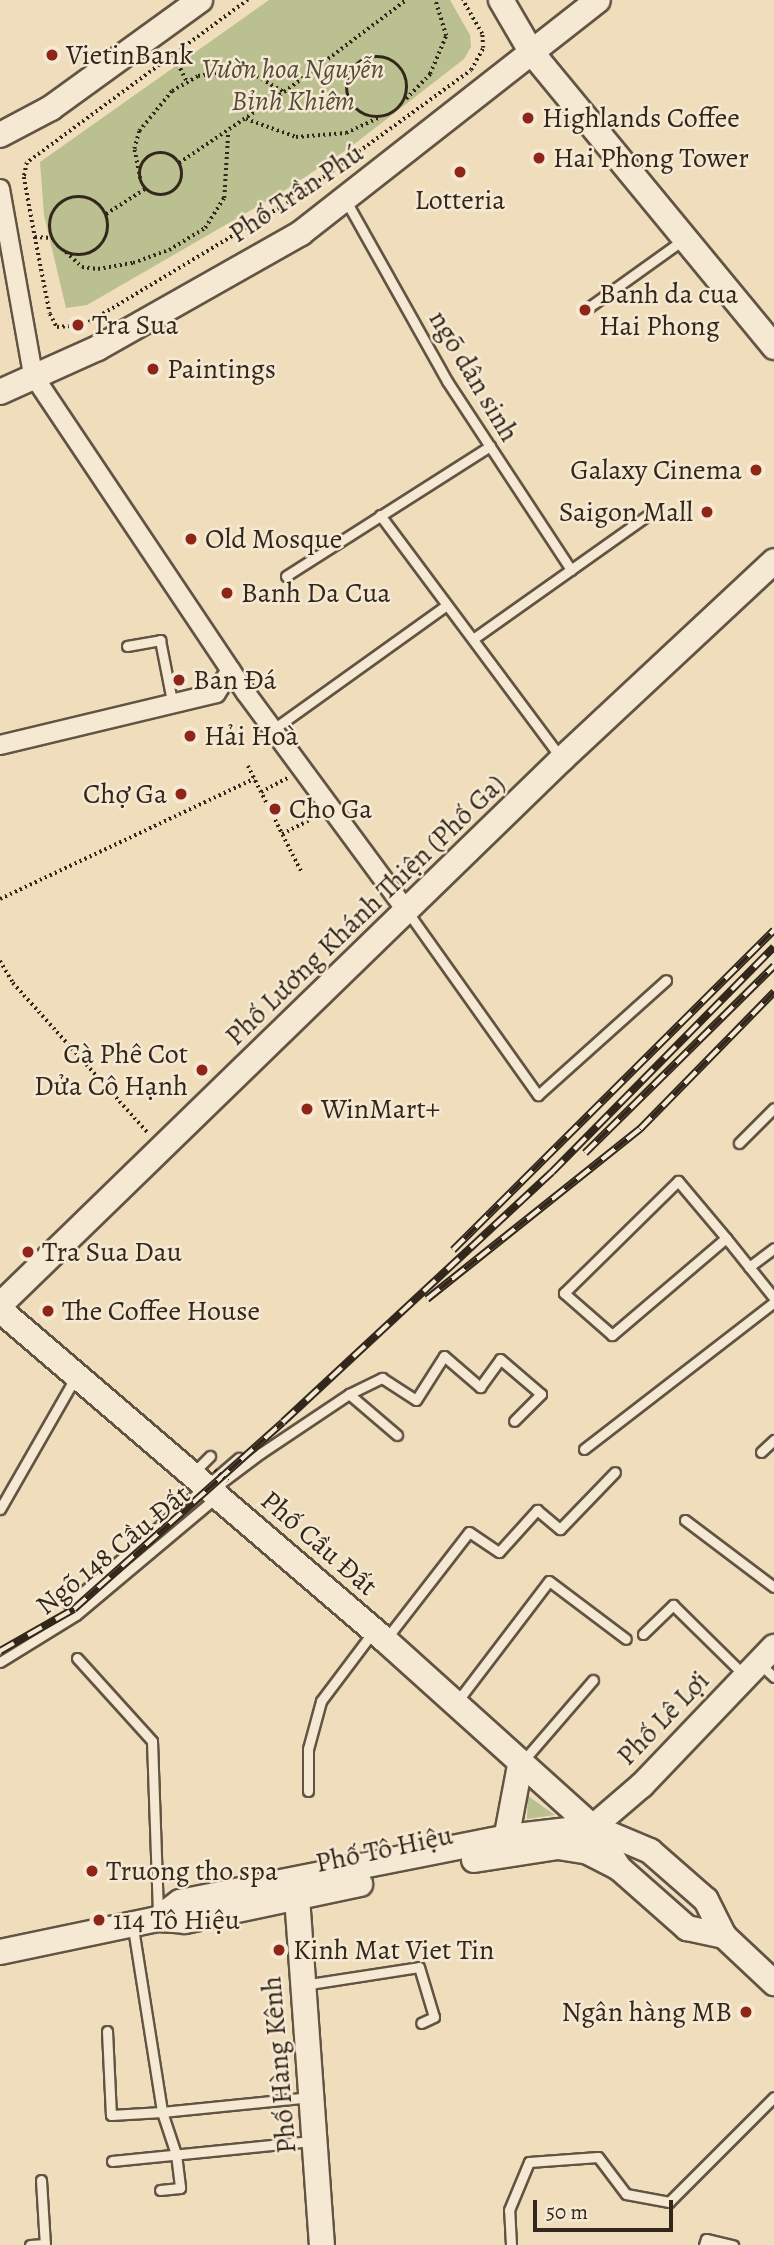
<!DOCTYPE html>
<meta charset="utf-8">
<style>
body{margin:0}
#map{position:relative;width:774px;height:2245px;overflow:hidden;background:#f0ddbc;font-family:Alegreya,serif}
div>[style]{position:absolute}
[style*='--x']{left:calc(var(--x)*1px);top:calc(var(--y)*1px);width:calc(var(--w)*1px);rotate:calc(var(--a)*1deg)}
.green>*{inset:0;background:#bbc090}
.path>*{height:3.5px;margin-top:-1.75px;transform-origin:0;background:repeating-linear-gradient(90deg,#33271b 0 2px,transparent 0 5.5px)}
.path>.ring{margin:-1.75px;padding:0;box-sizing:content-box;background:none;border:3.5px solid #33271b;border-radius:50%}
.roads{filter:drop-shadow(2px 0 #625443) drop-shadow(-2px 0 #625443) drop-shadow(0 2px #625443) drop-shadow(0 -2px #625443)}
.lane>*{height:9px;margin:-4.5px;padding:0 4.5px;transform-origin:4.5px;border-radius:4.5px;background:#f5e9d3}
.street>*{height:18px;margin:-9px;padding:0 9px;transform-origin:9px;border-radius:9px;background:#f5e9d3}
.secondary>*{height:24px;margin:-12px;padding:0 12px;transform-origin:12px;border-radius:12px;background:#f5e9d3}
.rail>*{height:8px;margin-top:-4px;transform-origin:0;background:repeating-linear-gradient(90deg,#f5e9d3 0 16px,#33271b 0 32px);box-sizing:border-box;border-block:2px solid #33271b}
.path-bridge>*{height:3.5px;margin-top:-1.75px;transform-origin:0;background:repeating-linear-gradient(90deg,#33271b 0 2px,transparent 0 5.5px)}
.dots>*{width:19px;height:19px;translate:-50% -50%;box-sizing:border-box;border:4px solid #f5e9d3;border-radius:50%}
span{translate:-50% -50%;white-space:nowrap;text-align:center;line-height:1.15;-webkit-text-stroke:5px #f5e9d3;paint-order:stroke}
.poi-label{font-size:28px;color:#33271b}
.left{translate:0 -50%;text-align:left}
.right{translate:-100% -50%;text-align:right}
.park-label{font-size:28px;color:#554d38;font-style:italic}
.street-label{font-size:28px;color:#33271b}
.scale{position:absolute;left:533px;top:2200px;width:140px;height:32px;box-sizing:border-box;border:4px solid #33271b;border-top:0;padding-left:9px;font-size:21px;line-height:24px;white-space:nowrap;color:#33271b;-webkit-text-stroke:5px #f5e9d3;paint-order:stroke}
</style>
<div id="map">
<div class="green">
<i style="clip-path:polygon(269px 0,450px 0,470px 35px,471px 47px,464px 59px,348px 149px,279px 194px,87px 305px,66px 308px,44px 215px,40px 162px)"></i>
<i style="clip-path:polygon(528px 1796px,555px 1815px,527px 1819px)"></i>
</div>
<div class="path">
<i style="--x:248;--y:0;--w:275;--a:143.6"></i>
<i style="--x:27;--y:163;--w:14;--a:102"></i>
<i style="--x:24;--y:177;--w:61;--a:79.6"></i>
<i style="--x:35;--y:237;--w:78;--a:79"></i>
<i style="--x:50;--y:314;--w:15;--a:62"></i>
<i style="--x:57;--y:327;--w:27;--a:-4"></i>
<i style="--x:84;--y:325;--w:243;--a:-31"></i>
<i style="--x:292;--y:200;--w:221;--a:-36"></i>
<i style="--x:471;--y:70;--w:25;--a:-61"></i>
<i style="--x:483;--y:48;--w:14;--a:-94"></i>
<i style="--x:482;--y:34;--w:39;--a:-120"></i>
<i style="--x:173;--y:54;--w:31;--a:63"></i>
<i class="ring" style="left:347px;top:57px;width:56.5px;height:56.5px"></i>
<i style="--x:406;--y:99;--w:35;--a:-46"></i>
<i style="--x:430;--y:74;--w:41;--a:-67.2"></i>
<i style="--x:446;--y:36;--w:38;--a:-107"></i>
<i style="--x:246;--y:119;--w:53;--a:19.8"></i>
<i style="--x:296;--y:137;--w:50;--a:-4.6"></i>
<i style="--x:346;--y:133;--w:38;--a:-25"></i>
<i class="ring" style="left:140px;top:153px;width:38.5px;height:38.5px"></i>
<i style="--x:179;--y:163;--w:127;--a:-34.1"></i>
<i style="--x:284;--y:92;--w:153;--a:-37"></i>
<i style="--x:140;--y:179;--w:31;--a:-101"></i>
<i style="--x:134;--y:149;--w:19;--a:-74"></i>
<i style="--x:139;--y:131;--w:52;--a:-50.5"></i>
<i style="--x:172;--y:91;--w:30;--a:-30"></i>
<i style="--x:198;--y:76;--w:29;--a:-10"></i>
<i style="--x:227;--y:71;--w:30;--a:9"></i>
<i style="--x:257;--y:76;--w:31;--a:31"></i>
<i class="ring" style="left:50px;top:197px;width:54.5px;height:54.5px"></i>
<i style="--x:106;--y:214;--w:46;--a:-32.7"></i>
<i style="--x:35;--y:237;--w:17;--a:3"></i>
<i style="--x:66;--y:252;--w:22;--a:43"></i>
<i style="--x:82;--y:267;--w:16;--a:7"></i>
<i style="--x:98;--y:269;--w:36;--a:-10"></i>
<i style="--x:133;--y:263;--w:38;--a:-20"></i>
<i style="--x:169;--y:250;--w:42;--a:-31.4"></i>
<i style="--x:205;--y:228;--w:36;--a:-58"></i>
<i style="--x:224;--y:198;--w:66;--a:-86.5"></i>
<i style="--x:248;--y:766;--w:118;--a:63.2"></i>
<i style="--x:261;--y:792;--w:30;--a:-28"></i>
<i style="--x:282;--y:834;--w:37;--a:-27"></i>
<i style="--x:0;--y:899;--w:281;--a:-25.3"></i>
<i style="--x:0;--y:961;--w:26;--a:59"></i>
<i style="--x:13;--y:983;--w:202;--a:48"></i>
</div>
<div class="roads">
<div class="lane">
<i style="--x:346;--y:201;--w:206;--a:60.7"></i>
<i style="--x:447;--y:381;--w:226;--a:56.7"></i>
<i style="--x:585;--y:310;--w:122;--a:-35.6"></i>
<i style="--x:380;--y:515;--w:303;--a:53.3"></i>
<i style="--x:286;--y:576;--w:242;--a:-32.5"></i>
<i style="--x:473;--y:639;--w:213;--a:-35.3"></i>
<i style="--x:127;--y:646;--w:34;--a:-10"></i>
<i style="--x:160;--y:640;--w:62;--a:78.9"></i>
<i style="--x:275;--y:728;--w:211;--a:-35.6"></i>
<i style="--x:407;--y:911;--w:226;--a:54.6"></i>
<i style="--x:538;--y:1095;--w:172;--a:-41.9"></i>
<i style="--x:739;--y:1143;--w:49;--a:-45"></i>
<i style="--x:726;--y:1238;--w:150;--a:139.6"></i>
<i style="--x:612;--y:1335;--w:64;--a:-138.8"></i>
<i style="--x:564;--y:1293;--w:160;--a:-44.5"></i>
<i style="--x:678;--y:1181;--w:75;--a:49.9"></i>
<i style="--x:726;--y:1238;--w:77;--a:51.3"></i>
<i style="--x:749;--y:1267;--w:31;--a:-37"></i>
<i style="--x:349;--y:1394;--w:63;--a:40.5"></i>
<i style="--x:584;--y:1449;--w:240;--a:-37.7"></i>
<i style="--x:761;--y:1452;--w:18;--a:-43"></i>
<i style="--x:193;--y:1473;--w:24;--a:-45"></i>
<i style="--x:0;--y:1509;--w:151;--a:-60.2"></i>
<i style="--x:685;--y:1520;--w:111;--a:37"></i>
<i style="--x:69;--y:1604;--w:224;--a:-40.7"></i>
<i style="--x:643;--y:1634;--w:42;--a:-44"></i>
<i style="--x:673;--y:1605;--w:101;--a:44.6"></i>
<i style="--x:386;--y:1639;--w:135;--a:-52.2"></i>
<i style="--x:469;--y:1532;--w:36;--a:34"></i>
<i style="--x:499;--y:1552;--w:57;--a:-47.9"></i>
<i style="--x:537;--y:1510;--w:30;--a:40"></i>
<i style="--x:560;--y:1529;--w:79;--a:-46"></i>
<i style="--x:77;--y:1658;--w:112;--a:47.9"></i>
<i style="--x:152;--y:1741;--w:173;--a:88"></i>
<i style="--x:0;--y:1662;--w:89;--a:-31.7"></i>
<i style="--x:76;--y:1615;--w:187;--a:-40"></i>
<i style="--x:219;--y:1495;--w:12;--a:-81"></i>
<i style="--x:221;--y:1483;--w:50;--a:-36.9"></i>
<i style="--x:261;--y:1453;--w:106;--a:-33.8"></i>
<i style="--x:349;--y:1394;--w:37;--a:-26"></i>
<i style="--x:382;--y:1378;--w:40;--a:32.9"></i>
<i style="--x:416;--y:1400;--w:52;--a:-57.5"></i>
<i style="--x:444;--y:1356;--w:48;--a:40.7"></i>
<i style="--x:480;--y:1387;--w:34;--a:-54"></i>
<i style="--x:500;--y:1359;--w:54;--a:40.5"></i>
<i style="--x:541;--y:1394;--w:38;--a:135"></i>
<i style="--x:760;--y:1664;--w:19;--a:43"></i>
<i style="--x:456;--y:1703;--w:153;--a:-52.7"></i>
<i style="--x:549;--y:1581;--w:96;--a:37"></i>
<i style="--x:523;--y:1761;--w:107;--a:-49.2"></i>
<i style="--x:308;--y:1791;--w:42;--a:-90"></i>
<i style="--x:308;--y:1749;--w:50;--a:-74.8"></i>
<i style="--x:321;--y:1701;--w:86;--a:-53"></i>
<i style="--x:133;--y:1928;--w:186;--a:81"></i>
<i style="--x:162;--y:2112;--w:150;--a:-5.7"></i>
<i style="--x:303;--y:1985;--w:117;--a:-8.8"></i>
<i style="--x:419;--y:1967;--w:52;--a:73.3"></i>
<i style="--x:434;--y:2017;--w:14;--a:155"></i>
<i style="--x:107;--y:2031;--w:84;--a:87.3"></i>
<i style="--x:111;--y:2115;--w:51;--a:-3.4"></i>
<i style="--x:162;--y:2112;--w:44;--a:71.6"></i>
<i style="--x:176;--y:2154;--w:34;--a:83"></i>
<i style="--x:180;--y:2188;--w:20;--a:174"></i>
<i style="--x:112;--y:2161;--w:203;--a:-5.7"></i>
<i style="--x:41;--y:2180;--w:65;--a:86.5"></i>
<i style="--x:30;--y:2245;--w:15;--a:-4"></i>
<i style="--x:511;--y:2245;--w:35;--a:-93"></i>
<i style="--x:509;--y:2210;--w:52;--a:-67.4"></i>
<i style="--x:529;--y:2162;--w:69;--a:-4.1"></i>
<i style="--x:598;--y:2157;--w:46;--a:52.9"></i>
<i style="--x:626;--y:2194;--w:44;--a:10.5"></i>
<i style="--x:669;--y:2202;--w:148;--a:-45"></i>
<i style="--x:704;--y:2245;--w:6;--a:-72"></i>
<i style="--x:706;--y:2239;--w:28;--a:13"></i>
</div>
<div class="street">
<i style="--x:0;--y:189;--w:189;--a:79.9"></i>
<i style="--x:33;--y:375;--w:383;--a:56.2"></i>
<i style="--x:246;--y:693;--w:270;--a:53.6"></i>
<i style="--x:0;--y:745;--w:222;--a:-13.5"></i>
<i style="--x:216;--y:693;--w:27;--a:-57"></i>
</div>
<div class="secondary">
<i style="--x:501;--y:0;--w:61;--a:59.7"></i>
<i style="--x:532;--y:53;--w:381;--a:50.5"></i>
<i style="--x:0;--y:135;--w:58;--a:-27.9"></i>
<i style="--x:51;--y:108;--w:184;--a:-35.9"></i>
<i style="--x:0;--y:392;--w:107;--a:-24.2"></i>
<i style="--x:98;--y:348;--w:233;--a:-29.5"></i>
<i style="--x:301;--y:233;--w:377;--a:-38.1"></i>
<i style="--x:0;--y:1305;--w:784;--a:-44.17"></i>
<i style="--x:562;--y:759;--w:290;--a:-43"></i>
<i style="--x:0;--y:1310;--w:507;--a:40.6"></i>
<i style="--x:385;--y:1640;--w:280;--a:42"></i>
<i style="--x:593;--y:1827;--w:49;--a:57.6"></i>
<i style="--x:619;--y:1868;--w:91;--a:41.4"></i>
<i style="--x:687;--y:1928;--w:38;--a:12"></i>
<i style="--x:593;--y:1827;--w:65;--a:-40.6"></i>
<i style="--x:642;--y:1785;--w:191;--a:-46.3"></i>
<i style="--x:504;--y:1850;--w:86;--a:-79.3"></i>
<i style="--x:474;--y:1860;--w:85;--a:-8.8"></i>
<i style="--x:558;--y:1847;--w:30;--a:9"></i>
<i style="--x:588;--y:1852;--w:34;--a:27"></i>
<i style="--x:296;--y:1883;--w:363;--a:85.9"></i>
<i style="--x:158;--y:1919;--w:28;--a:-38"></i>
<i style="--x:180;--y:1902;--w:334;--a:-11.2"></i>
<i style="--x:508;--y:1837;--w:86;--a:-6.7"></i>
<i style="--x:593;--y:1827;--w:62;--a:22.8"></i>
<i style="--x:650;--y:1851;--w:74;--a:41.2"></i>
<i style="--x:706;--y:1900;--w:40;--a:63.4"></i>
<i style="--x:724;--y:1936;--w:69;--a:43.2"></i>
<i style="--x:0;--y:1952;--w:161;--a:-11.8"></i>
<i style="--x:158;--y:1919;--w:27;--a:4"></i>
<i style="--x:185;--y:1921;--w:179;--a:-11.9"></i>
</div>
</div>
<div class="rail">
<i style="--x:585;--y:1153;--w:266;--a:-44.7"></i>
<i style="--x:453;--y:1250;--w:453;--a:-44.9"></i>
<i style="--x:427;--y:1299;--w:273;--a:-38.6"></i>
<i style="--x:640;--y:1129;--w:192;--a:-45.6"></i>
<i style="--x:0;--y:1651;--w:85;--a:-29.6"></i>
<i style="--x:74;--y:1609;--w:280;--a:-41.8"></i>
<i style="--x:283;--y:1422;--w:367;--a:-42.9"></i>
<i style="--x:552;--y:1172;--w:316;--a:-45.4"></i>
</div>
<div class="path-bridge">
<i style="--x:215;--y:1470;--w:17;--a:40"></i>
</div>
<div class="dots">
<i style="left:52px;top:55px;background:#8f2418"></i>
<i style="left:528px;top:118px;background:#8f2418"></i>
<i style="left:539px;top:158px;background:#8f2418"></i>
<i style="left:460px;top:172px;background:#8f2418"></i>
<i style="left:585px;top:310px;background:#8f2418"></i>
<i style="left:78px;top:325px;background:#8f2418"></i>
<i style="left:153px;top:369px;background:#8f2418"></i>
<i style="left:756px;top:470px;background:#8f2418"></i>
<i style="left:707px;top:512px;background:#8f2418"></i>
<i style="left:191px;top:539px;background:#8f2418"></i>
<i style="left:227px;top:593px;background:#8f2418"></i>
<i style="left:179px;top:680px;background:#8f2418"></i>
<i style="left:190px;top:736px;background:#8f2418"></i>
<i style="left:181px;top:794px;background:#8f2418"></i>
<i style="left:275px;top:809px;background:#8f2418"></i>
<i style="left:202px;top:1070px;background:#8f2418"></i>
<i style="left:307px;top:1109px;background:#8f2418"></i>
<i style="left:28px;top:1252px;background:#8f2418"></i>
<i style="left:48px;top:1311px;background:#8f2418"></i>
<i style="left:92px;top:1871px;background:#8f2418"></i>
<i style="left:99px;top:1920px;background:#8f2418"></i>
<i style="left:279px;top:1950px;background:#8f2418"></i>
<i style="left:746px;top:2012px;background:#8f2418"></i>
</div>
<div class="poi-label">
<span class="left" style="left:66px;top:55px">VietinBank</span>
<span class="left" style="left:542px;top:118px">Highlands Coffee</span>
<span class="left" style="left:553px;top:158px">Hai Phong Tower</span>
<span style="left:460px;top:200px">Lotteria</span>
<span class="left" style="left:599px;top:310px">Banh da cua<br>Hai Phong</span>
<span class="left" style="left:92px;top:325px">Tra Sua</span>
<span class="left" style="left:167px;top:369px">Paintings</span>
<span class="right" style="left:742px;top:470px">Galaxy Cinema</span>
<span class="right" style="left:693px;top:512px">Saigon Mall</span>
<span class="left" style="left:205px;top:539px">Old Mosque</span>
<span class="left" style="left:241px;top:593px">Banh Da Cua</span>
<span class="left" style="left:193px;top:680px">Ban Đá</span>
<span class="left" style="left:204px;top:736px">Hải Hoà</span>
<span class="right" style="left:167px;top:794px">Chợ Ga</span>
<span class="left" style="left:289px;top:809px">Cho Ga</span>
<span class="right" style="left:188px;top:1070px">Cà Phê Cot<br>Dửa Cô Hạnh</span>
<span class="left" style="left:321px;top:1109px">WinMart+</span>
<span class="left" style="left:42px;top:1252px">Tra Sua Dau</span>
<span class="left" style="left:62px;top:1311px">The Coffee House</span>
<span class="left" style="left:106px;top:1871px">Truong tho spa</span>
<span class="left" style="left:113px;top:1920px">114 Tô Hiệu</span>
<span class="left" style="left:293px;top:1950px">Kinh Mat Viet Tin</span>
<span class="right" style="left:732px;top:2012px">Ngân hàng MB</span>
</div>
<div class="park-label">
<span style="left:293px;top:85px">Vườn hoa Nguyễn<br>Bỉnh Khiêm</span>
</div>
<div class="street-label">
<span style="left:296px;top:193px;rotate:-34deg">Phố Trần Phú</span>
<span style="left:474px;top:376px;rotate:59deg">ngõ dân sinh</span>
<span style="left:365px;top:910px;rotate:-44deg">Phố Lương Khánh Thiện (Phố Ga)</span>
<span style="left:319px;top:1543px;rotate:41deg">Phố Cầu Đất</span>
<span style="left:113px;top:1550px;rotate:-39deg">Ngõ 148 Cầu Đất</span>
<span style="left:663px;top:1718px;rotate:-46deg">Phố Lê Lợi</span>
<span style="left:384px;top:1849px;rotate:-12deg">Phố Tô Hiệu</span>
<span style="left:279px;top:2065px;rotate:-95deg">Phố Hàng Kênh</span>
</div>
<div class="scale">50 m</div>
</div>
